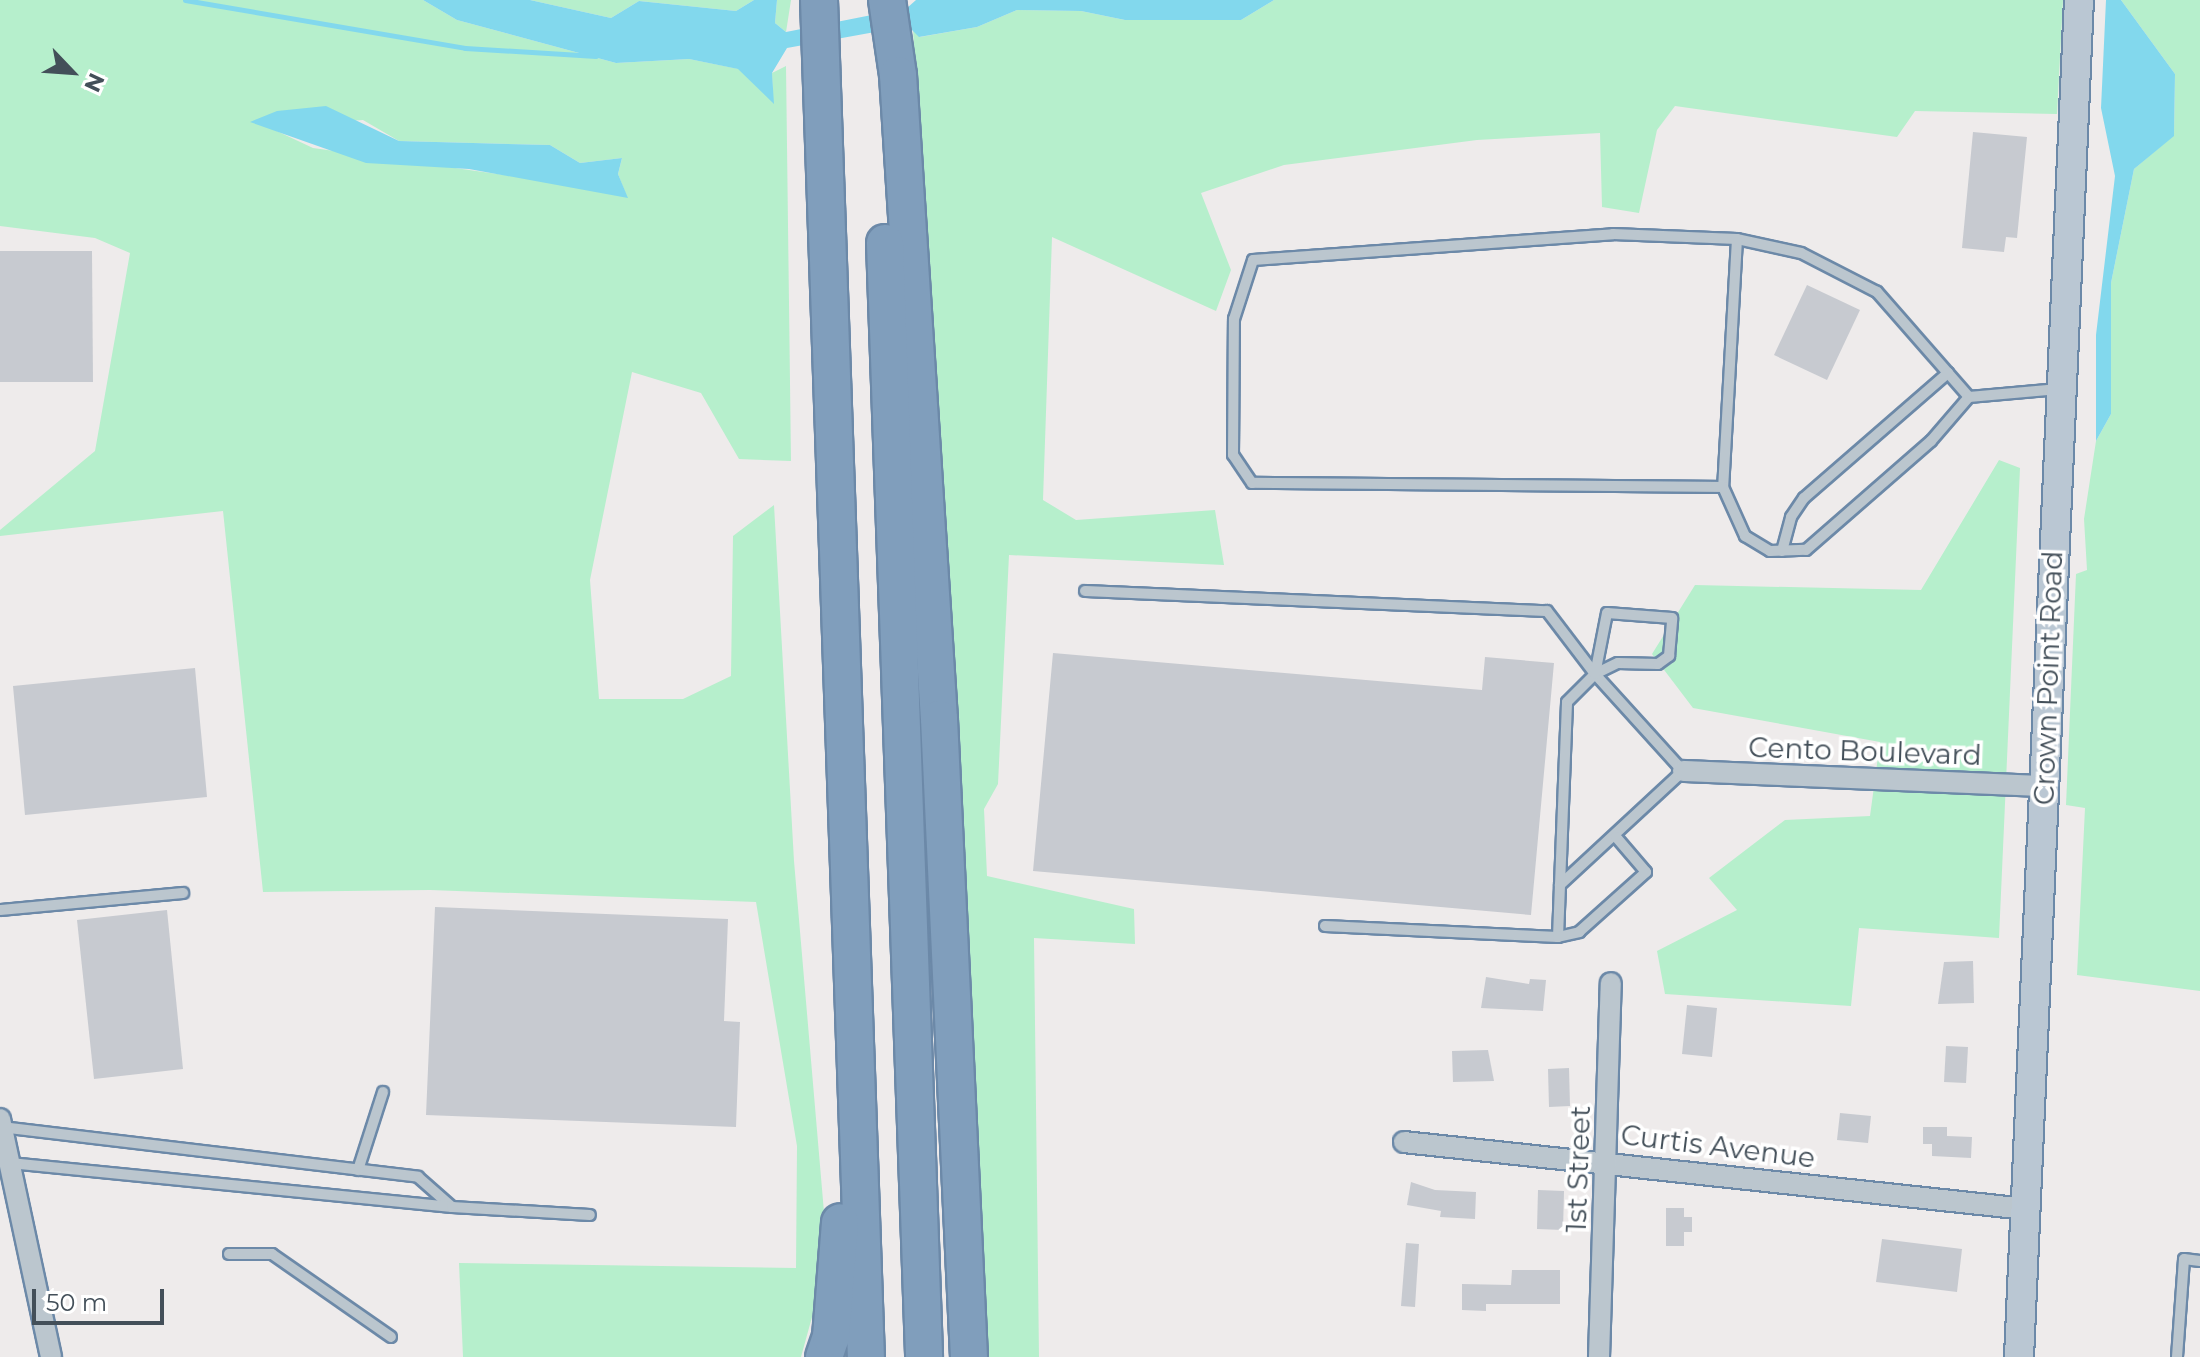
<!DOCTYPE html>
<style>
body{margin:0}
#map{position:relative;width:2200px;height:1357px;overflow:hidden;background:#eeebeb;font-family:Montserrat,sans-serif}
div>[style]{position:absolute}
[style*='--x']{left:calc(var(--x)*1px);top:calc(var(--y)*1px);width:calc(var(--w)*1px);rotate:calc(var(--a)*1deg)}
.green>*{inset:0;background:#b6efcc}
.water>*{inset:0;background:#82d8ed}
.stream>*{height:5px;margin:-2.5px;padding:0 2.5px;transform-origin:2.5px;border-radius:2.5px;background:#82d8ed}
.building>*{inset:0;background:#c7cad0}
.roads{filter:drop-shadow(2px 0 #6c89a8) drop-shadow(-2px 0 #6c89a8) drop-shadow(0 2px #6c89a8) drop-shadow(0 -2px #6c89a8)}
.service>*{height:10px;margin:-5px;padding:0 5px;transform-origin:5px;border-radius:5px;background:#bbc6ce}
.minor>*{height:20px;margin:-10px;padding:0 10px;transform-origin:10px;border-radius:10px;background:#bbc6ce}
.secondary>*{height:28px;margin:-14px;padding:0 14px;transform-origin:14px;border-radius:14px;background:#bac7d3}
.motorway>*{height:36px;margin:-18px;padding:0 18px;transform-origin:18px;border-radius:18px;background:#809ebc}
span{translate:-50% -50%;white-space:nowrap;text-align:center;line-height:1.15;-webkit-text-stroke:7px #fff;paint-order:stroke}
.street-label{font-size:28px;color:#434f59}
.north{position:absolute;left:32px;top:32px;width:80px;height:80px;-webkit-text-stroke:6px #fff;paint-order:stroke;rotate:115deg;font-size:22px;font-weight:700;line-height:32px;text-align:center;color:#434f59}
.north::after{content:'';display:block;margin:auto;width:28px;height:36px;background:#434f59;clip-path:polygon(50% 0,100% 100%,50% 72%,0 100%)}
.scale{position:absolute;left:32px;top:1289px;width:132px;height:36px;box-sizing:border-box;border:4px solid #434f59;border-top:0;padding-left:10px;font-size:24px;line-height:28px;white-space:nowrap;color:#434f59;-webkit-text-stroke:6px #fff;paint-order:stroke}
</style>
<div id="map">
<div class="green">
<i style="clip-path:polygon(evenodd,0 0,423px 0,457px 20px,616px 63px,689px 59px,739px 69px,773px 102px,772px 73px,786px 66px,791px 461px,739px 459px,701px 393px,632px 372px,590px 580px,599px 699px,683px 699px,731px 676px,733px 536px,774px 505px,794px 861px,828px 1259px,801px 1357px,463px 1357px,459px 1263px,796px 1268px,797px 1146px,756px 902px,430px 890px,263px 892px,223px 511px,0 536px,0 530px,95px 451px,130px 253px,95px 238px,0 226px,0 0,363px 120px,399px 141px,550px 145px,580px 163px,622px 158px,618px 174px,627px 197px,561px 183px,313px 148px,266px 126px,363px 120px)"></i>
<i style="clip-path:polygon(530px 0,754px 0,736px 11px,639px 1px,611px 18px)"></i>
<i style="clip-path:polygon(777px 0,791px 0,786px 32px,775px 23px)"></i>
<i style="clip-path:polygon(1274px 0,2063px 0,2057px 114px,1915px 111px,1897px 137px,1675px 106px,1657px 130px,1639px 213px,1602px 207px,1600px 133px,1477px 140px,1284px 165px,1201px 193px,1231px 270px,1216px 311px,1052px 237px,1043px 500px,1076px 520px,1215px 510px,1224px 565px,1009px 555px,998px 784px,984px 809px,987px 876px,1134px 909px,1135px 944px,1034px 938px,1039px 1357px,985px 1357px,913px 29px,920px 37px,977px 27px,1017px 10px,1081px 11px,1125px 20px,1241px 20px)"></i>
<i style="clip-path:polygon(2121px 0,2200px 0,2200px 991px,2077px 975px,2085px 808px,2066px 805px,2076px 574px,2087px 570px,2084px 519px,2096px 441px,2111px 414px,2111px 283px,2134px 169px,2174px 135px,2175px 74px)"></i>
<i style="clip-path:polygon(1999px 460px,2020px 468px,1999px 938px,1859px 928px,1851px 1006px,1665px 994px,1657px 951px,1737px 910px,1709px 878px,1785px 820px,1870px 816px,1880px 742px,1693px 708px,1652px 654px,1695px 585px,1921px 590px)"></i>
</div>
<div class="water">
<i style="clip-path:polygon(423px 0,530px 0,611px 18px,639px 1px,736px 11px,754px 0,777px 0,775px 23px,786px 32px,907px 8px,916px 0,1274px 0,1241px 20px,1125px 20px,1081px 11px,1017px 10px,977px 27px,919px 37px,908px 26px,787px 48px,772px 73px,774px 104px,738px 69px,689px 59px,616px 63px,457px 20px)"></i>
<i style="clip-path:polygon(2106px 0,2121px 0,2175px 74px,2174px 136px,2134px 169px,2111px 283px,2111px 414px,2096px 441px,2096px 335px,2115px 176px,2101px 108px)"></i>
<i style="clip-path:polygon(326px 106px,399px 141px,550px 145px,580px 163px,622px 158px,618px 174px,628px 198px,469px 169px,366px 163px,250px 122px,277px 111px)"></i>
</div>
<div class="stream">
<i style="--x:185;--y:0;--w:284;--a:9.7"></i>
<i style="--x:465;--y:48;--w:131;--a:3.5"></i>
</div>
<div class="building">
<i style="clip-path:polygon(1973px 132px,2027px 137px,2017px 238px,2006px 237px,2004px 252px,1962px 248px)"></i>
<i style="clip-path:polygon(0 251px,92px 251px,93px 382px,0 382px)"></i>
<i style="clip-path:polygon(1807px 285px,1860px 310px,1827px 380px,1774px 355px)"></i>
<i style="clip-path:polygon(1053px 653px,1482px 690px,1485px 657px,1554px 663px,1531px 915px,1033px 871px)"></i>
<i style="clip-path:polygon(195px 668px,207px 797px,25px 815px,13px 686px)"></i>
<i style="clip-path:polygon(435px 907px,728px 919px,724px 1021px,740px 1022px,736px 1127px,426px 1115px)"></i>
<i style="clip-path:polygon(167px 910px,183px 1069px,94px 1079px,77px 920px)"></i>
<i style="clip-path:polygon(1973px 961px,1974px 1003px,1938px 1004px,1944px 962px)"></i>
<i style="clip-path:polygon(1486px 977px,1529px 984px,1530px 979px,1546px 980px,1543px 1011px,1481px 1008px)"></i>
<i style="clip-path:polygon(1687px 1005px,1717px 1008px,1712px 1057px,1682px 1054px)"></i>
<i style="clip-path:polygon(1946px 1046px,1968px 1047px,1966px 1083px,1944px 1082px)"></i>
<i style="clip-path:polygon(1488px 1050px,1494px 1081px,1453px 1082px,1452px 1051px)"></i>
<i style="clip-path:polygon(1569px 1068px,1570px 1106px,1549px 1107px,1548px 1069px)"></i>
<i style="clip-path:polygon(1840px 1113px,1871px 1116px,1868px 1143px,1837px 1140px)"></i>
<i style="clip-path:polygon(1923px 1127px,1947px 1127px,1947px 1136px,1972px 1137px,1971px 1158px,1932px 1156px,1932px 1144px,1923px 1144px)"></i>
<i style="clip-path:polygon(1411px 1182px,1435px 1190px,1476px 1192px,1475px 1219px,1440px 1217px,1441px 1211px,1407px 1205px)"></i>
<i style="clip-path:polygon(1538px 1190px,1564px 1191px,1563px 1230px,1537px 1229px)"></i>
<i style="clip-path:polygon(1666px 1208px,1684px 1208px,1684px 1217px,1692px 1217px,1692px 1232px,1684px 1232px,1684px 1246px,1666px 1246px)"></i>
<i style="clip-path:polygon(1882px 1239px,1962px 1249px,1957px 1292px,1876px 1282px)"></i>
<i style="clip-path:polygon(1406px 1243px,1419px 1244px,1415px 1307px,1401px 1306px)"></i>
<i style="clip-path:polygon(1512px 1270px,1560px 1270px,1560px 1304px,1486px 1304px,1486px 1311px,1462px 1310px,1462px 1284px,1511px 1285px)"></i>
</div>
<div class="roads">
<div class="service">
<i style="--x:1969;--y:397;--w:140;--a:-131.2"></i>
<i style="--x:1877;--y:292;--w:85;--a:-152.8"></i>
<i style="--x:1801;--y:253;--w:66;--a:-167.7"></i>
<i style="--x:1737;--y:239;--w:248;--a:93.2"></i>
<i style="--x:1723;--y:487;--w:54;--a:65.8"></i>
<i style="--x:1745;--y:536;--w:29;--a:31"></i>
<i style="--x:1770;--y:551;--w:36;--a:-2"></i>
<i style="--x:1806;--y:550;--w:166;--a:-41.1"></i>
<i style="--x:1931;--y:441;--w:58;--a:-49.2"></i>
<i style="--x:1969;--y:397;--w:90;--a:-5.1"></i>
<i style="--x:1723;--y:487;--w:471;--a:-179.5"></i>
<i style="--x:1252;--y:483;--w:34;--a:-124"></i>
<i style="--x:1233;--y:455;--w:136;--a:-89.6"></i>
<i style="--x:1234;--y:319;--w:62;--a:-72.1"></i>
<i style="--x:1253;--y:260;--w:361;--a:-4.1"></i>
<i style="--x:1613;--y:234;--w:124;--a:2.3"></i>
<i style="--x:1782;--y:551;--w:35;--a:-75"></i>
<i style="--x:1791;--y:517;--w:23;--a:-56"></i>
<i style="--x:1804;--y:498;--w:191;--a:-41"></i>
<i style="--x:1085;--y:591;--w:462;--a:2.5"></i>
<i style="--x:1547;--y:611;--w:79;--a:52.7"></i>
<i style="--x:1595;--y:674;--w:131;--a:47.8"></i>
<i style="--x:1683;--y:771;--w:168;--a:137.2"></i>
<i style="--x:1560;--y:885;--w:183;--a:-87.8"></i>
<i style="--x:1567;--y:702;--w:40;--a:-45"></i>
<i style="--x:1595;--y:674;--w:25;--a:-26"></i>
<i style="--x:1618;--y:663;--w:40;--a:1.4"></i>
<i style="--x:1658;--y:664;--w:14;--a:-36"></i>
<i style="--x:1669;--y:656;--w:38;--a:-85"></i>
<i style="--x:1672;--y:618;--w:65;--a:-175.6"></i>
<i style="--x:1607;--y:613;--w:62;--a:101.1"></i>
<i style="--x:0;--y:910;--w:184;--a:-5.3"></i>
<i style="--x:1325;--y:926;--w:233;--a:2.7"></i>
<i style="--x:1558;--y:937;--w:52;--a:-87.8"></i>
<i style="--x:1558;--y:937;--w:22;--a:-13"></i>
<i style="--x:1579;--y:932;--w:90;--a:-41.8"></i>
<i style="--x:1646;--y:872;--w:46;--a:-130.6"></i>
<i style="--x:1;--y:1127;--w:420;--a:6.8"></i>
<i style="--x:418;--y:1177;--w:45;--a:41.4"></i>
<i style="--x:10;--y:1163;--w:444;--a:5.7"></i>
<i style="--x:452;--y:1207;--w:138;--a:3.3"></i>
<i style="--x:358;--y:1170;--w:82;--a:-72.2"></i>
<i style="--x:229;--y:1254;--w:43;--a:0"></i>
<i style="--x:272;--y:1254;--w:145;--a:34.9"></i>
<i style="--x:2177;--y:1357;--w:98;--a:-85.9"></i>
<i style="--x:2184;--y:1259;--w:16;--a:7"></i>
</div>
<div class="minor">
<i style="--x:1683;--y:771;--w:360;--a:2.4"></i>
<i style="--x:0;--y:1119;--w:243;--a:77.9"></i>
<i style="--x:1404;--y:1142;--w:626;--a:6.15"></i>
<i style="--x:1599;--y:1357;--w:374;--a:-88.2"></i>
</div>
<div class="secondary">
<i style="--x:2019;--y:1357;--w:1358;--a:-87.47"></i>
</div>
<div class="motorway">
<i style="--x:819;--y:0;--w:1358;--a:88.02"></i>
<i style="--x:887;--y:0;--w:76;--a:81.7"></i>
<i style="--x:898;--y:75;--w:645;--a:86.36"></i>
<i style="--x:939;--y:719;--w:639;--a:87.31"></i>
<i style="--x:885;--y:243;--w:1115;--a:87.99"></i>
<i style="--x:824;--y:1357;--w:21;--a:-71"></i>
<i style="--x:831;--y:1337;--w:115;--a:-85.5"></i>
</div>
</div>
<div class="street-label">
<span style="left:2048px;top:678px;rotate:-88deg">Crown Point Road</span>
<span style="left:1865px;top:751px;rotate:2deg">Cento Boulevard</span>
<span style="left:1718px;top:1146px;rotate:7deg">Curtis Avenue</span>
<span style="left:1578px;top:1169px;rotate:-88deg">1st Street</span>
</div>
<div class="north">N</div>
<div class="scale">50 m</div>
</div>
